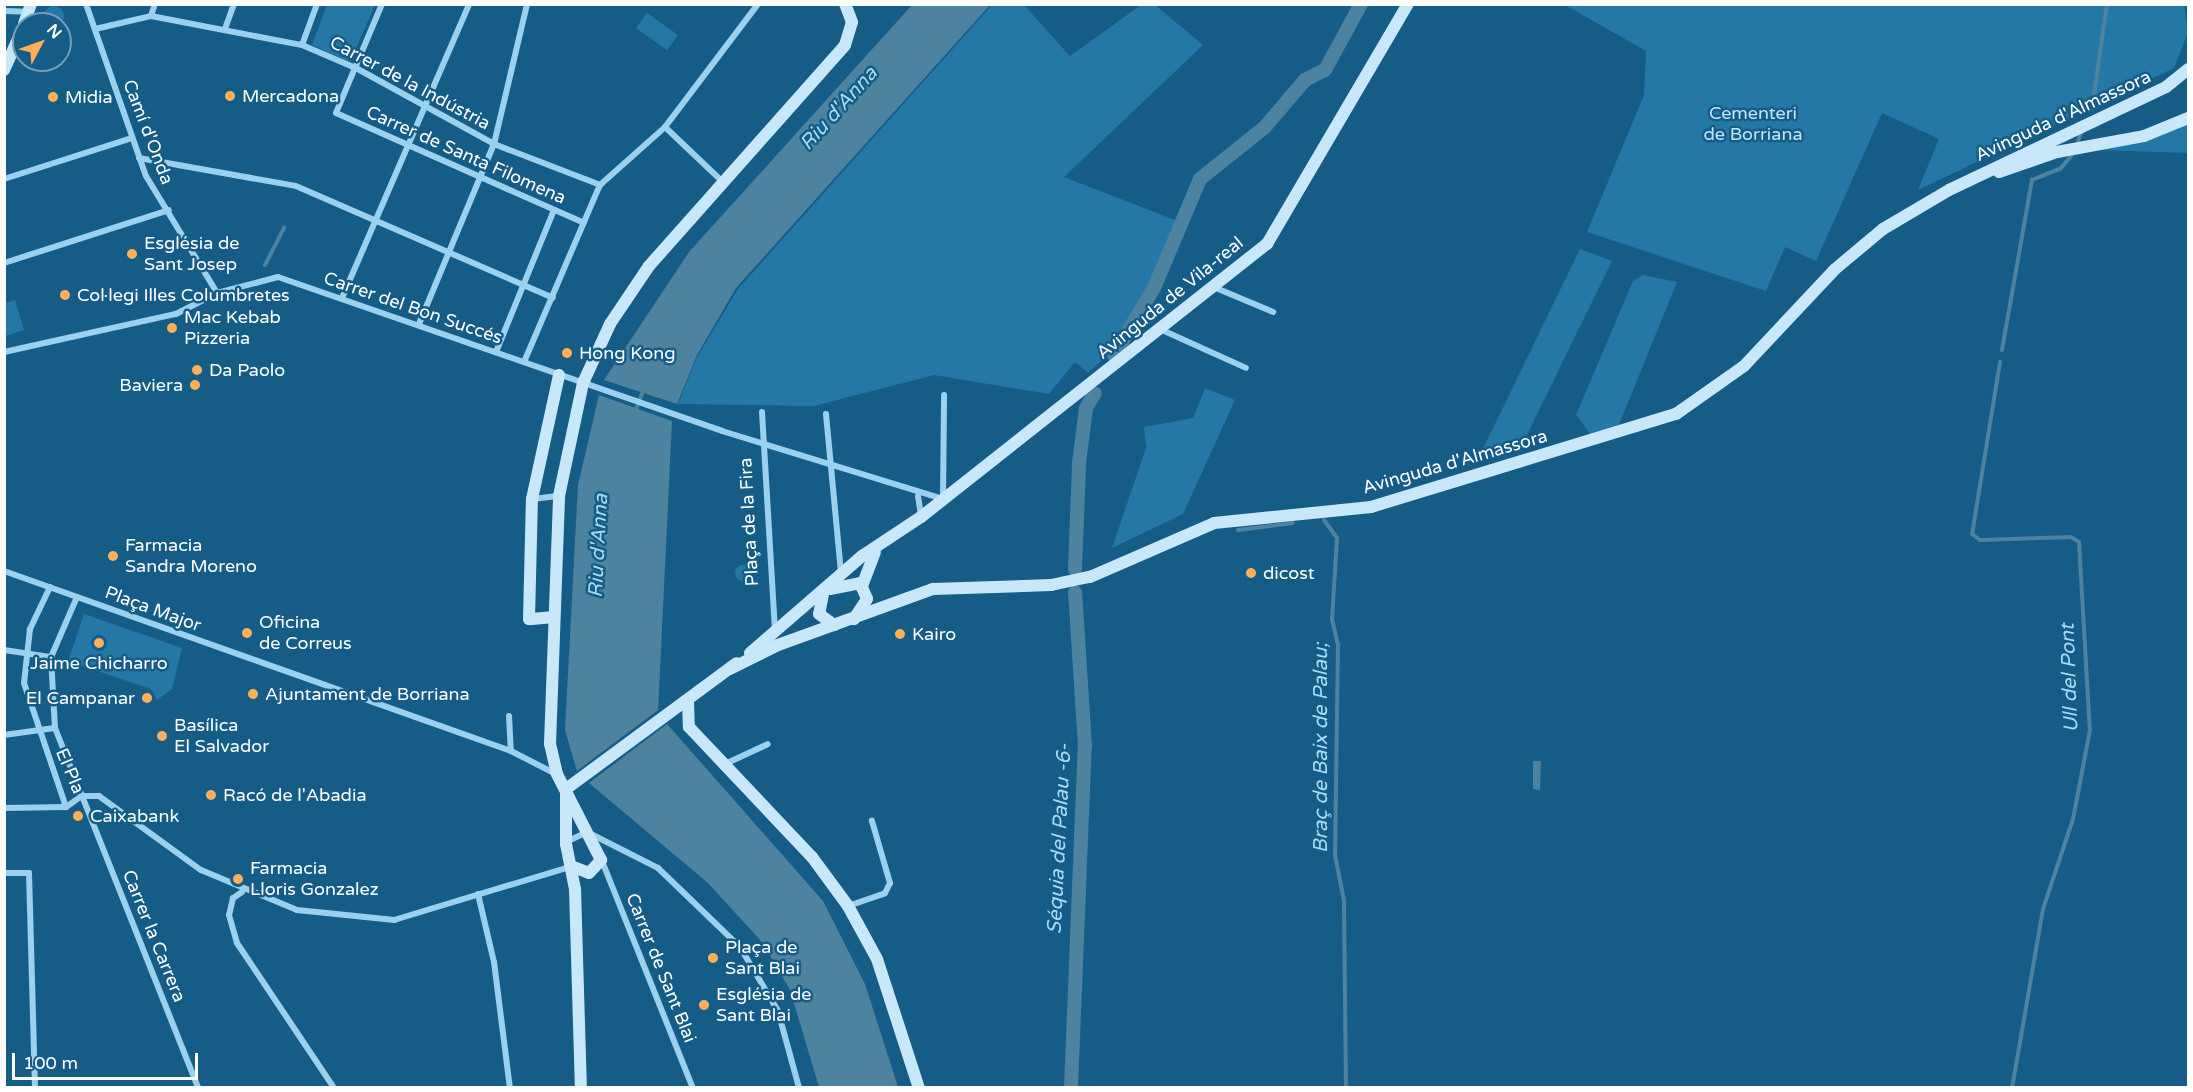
<!DOCTYPE html>
<meta charset="utf-8">
<style>
body{margin:0}
#map{position:relative;width:2193px;height:1092px;overflow:hidden;background:#155d87;font-family:"Varela Round",sans-serif}
div>[style]{position:absolute}
[style*='--x']{left:calc(var(--x)*1px);top:calc(var(--y)*1px);width:calc(var(--w)*1px);rotate:calc(var(--a)*1deg)}
.green>*{inset:0;background:#2478a5}
.round{border-radius:50%}
.water>*{inset:0;background:#4e83a0}
.pier>*{inset:0;background:#155d87}
.stream>*{height:4px;margin:-2px;padding:0 2px;transform-origin:2px;border-radius:2px;background:#4e83a0}
.canal>*{height:14px;margin:-7px;padding:0 7px;transform-origin:7px;border-radius:7px;background:#4e83a0}
.street>*{height:6px;margin:-3px;padding:0 3px;transform-origin:3px;border-radius:3px;background:#9bd1ee}
.secondary>*{height:12px;margin:-6px;padding:0 6px;transform-origin:6px;border-radius:6px;background:#c8e8fa}
.dots>*{width:16px;height:16px;translate:-50% -50%;box-sizing:border-box;border:3px solid #155d87;border-radius:50%}
span{translate:-50% -50%;white-space:nowrap;text-align:center;line-height:1.15;-webkit-text-stroke:5px #155d87;paint-order:stroke}
.street-label{font-size:18px;color:#fff}
.poi-label{font-size:18px;color:#fff}
.left{translate:0 -50%;text-align:left}
.right{translate:-100% -50%;text-align:right}
.park-label{font-size:18px;color:#c1e6fb}
.water-label{font-size:20px;color:#a7daf6;font-style:italic}
.frame{position:absolute;inset:0;border:6px solid #fff;pointer-events:none}
.north{position:absolute;left:12px;top:12px;width:60px;height:60px;box-sizing:border-box;background:#155d87;border:2px solid #739eb7;border-radius:50%;rotate:49deg;font-size:16px;font-weight:700;line-height:24px;text-align:center;color:#fff}
.north::after{content:'';display:block;margin:auto;width:21px;height:27px;background:#ffae59;clip-path:polygon(50% 0,100% 100%,50% 72%,0 100%)}
.scale{position:absolute;left:12px;top:1053px;width:186px;height:27px;box-sizing:border-box;border:3px solid #fff;border-top:0;padding-left:8px;font-size:18px;line-height:21px;white-space:nowrap;color:#fff;-webkit-text-stroke:4px #155d87;paint-order:stroke}
</style>
<div id="map">
<div class="green">
<i style="clip-path:polygon(2184px 4px,2188px 33px,2174px 68px,1918px 190px,1939px 139px,1882px 113px,1816px 261px,1785px 247px,1766px 291px,1587px 232px,1644px 95px,1646px 51px,1565px 5px)"></i>
<i style="clip-path:polygon(327px 5px,375px 5px,350px 62px,312px 45px)"></i>
<i style="clip-path:polygon(992px 5px,1024px 5px,1070px 56px,1141px 5px,1155px 5px,1203px 45px,1064px 177px,1180px 222px,1146px 301px,1113px 350px,1088px 373px,1075px 362px,1049px 394px,934px 375px,814px 406px,678px 404px,696px 359px,738px 289px)"></i>
<i class="round" style="left:44px;top:6px;width:20px;height:20px"></i>
<i style="clip-path:polygon(647px 13px,678px 35px,667px 50px,636px 28px)"></i>
<i style="clip-path:polygon(2188px 122px,2188px 153px,2099px 150px)"></i>
<i style="clip-path:polygon(1580px 249px,1612px 261px,1522px 445px,1478px 459px)"></i>
<i style="clip-path:polygon(1643px 275px,1677px 282px,1618px 427px,1591px 435px,1576px 415px,1633px 281px)"></i>
<i style="clip-path:polygon(15px 300px,24px 330px,5px 336px,5px 303px)"></i>
<i style="clip-path:polygon(1205px 388px,1235px 400px,1183px 514px,1112px 548px,1146px 448px,1144px 427px,1193px 418px)"></i>
<i class="round" style="left:735px;top:565px;width:16px;height:16px"></i>
<i style="clip-path:polygon(84px 614px,182px 648px,172px 689px,157px 700px,151px 689px,68px 661px)"></i>
</div>
<div class="water">
<i style="clip-path:polygon(912px 5px,990px 5px,736px 288px,697px 355px,677px 404px,604px 380px,689px 252px)"></i>
<i style="clip-path:polygon(599px 395px,672px 421px,658px 711px,577px 771px,565px 730px,578px 485px)"></i>
<i style="clip-path:polygon(667px 724px,823px 901px,865px 984px,898px 1087px,819px 1087px,790px 990px,761px 941px,708px 883px,589px 783px)"></i>
<i style="clip-path:polygon(1533px 761px,1541px 761px,1540px 790px,1533px 789px)"></i>
</div>
<div class="pier">
<i style="clip-path:polygon(602px 381px,678px 405px,677px 407px)"></i>
<i style="clip-path:polygon(600px 392px,673px 417px,672px 420px,598px 394px)"></i>
<i style="clip-path:polygon(658px 710px,659px 713px,577px 771px)"></i>
<i style="clip-path:polygon(666px 722px,667px 724px,586px 781px)"></i>
</div>
<div class="stream">
<i style="--x:2092;--y:109;--w:106;--a:-81.9"></i>
<i style="--x:2078;--y:141;--w:9;--a:-69"></i>
<i style="--x:265;--y:265;--w:42;--a:-62.8"></i>
<i style="--x:2002;--y:350;--w:173;--a:-80"></i>
<i style="--x:2032;--y:180;--w:31;--a:-22"></i>
<i style="--x:2061;--y:168;--w:16;--a:-50"></i>
<i style="--x:2000;--y:362;--w:174;--a:99.2"></i>
<i style="--x:1972;--y:534;--w:10;--a:37"></i>
<i style="--x:1980;--y:540;--w:91;--a:-1.9"></i>
<i style="--x:2071;--y:537;--w:9;--a:32"></i>
<i style="--x:2079;--y:542;--w:188;--a:86.7"></i>
<i style="--x:2090;--y:730;--w:91;--a:100.8"></i>
<i style="--x:2073;--y:819;--w:95;--a:108.4"></i>
<i style="--x:2043;--y:909;--w:182;--a:99.8"></i>
<i style="--x:635;--y:412;--w:26;--a:-69"></i>
<i style="--x:1324;--y:520;--w:22;--a:54"></i>
<i style="--x:1337;--y:538;--w:81;--a:93.5"></i>
<i style="--x:1332;--y:619;--w:26;--a:77"></i>
<i style="--x:1338;--y:644;--w:211;--a:90.8"></i>
<i style="--x:1335;--y:855;--w:47;--a:78.9"></i>
<i style="--x:1344;--y:901;--w:187;--a:89.4"></i>
<i style="--x:1238;--y:530;--w:55;--a:-7.3"></i>
</div>
<div class="canal">
<i style="--x:1114;--y:355;--w:78;--a:-59.2"></i>
<i style="--x:1154;--y:288;--w:118;--a:-67.1"></i>
<i style="--x:1200;--y:179;--w:82;--a:-38.6"></i>
<i style="--x:1264;--y:128;--w:63;--a:-49.5"></i>
<i style="--x:1305;--y:80;--w:22;--a:-27"></i>
<i style="--x:1325;--y:70;--w:75;--a:-61.4"></i>
<i style="--x:1075;--y:569;--w:106;--a:-87.8"></i>
<i style="--x:1079;--y:463;--w:55;--a:-82.7"></i>
<i style="--x:1086;--y:408;--w:17;--a:-59"></i>
<i style="--x:1071;--y:1088;--w:342;--a:-87.7"></i>
<i style="--x:1085;--y:746;--w:154;--a:-93.7"></i>
</div>
<div class="street">
<i style="--x:86;--y:4;--w:182;--a:70.8"></i>
<i style="--x:146;--y:176;--w:137;--a:58.7"></i>
<i style="--x:382;--y:4;--w:118;--a:112.9"></i>
<i style="--x:336;--y:113;--w:271;--a:23.9"></i>
<i style="--x:4;--y:11;--w:24;--a:2"></i>
<i style="--x:151;--y:16;--w:13;--a:-72"></i>
<i style="--x:226;--y:26;--w:23;--a:-70"></i>
<i style="--x:95;--y:29;--w:57;--a:-13.1"></i>
<i style="--x:151;--y:16;--w:154;--a:10.9"></i>
<i style="--x:302;--y:45;--w:59;--a:23.1"></i>
<i style="--x:356;--y:68;--w:158;--a:28.8"></i>
<i style="--x:494;--y:144;--w:114;--a:21.1"></i>
<i style="--x:302;--y:45;--w:44;--a:-69.9"></i>
<i style="--x:665;--y:127;--w:80;--a:43.5"></i>
<i style="--x:139;--y:158;--w:159;--a:10.1"></i>
<i style="--x:296;--y:186;--w:280;--a:23.5"></i>
<i style="--x:4;--y:179;--w:134;--a:-17.8"></i>
<i style="--x:4;--y:263;--w:173;--a:-17.8"></i>
<i style="--x:1216;--y:288;--w:62;--a:22.8"></i>
<i style="--x:342;--y:298;--w:320;--a:-66.6"></i>
<i style="--x:419;--y:324;--w:195;--a:-67.4"></i>
<i style="--x:494;--y:144;--w:144;--a:-76.7"></i>
<i style="--x:1162;--y:330;--w:92;--a:24.3"></i>
<i style="--x:4;--y:352;--w:176;--a:-12.5"></i>
<i style="--x:176;--y:314;--w:46;--a:-27.1"></i>
<i style="--x:217;--y:293;--w:63;--a:-14.7"></i>
<i style="--x:278;--y:277;--w:470;--a:19.1"></i>
<i style="--x:722;--y:431;--w:231;--a:17.1"></i>
<i style="--x:943;--y:499;--w:104;--a:-89.4"></i>
<i style="--x:496;--y:352;--w:153;--a:-67.8"></i>
<i style="--x:524;--y:362;--w:193;--a:-66.8"></i>
<i style="--x:600;--y:185;--w:87;--a:-41.7"></i>
<i style="--x:665;--y:127;--w:154;--a:-52.9"></i>
<i style="--x:762;--y:412;--w:218;--a:86.6"></i>
<i style="--x:826;--y:414;--w:161;--a:84.6"></i>
<i style="--x:918;--y:496;--w:20;--a:81"></i>
<i style="--x:533;--y:499;--w:26;--a:-7"></i>
<i style="--x:4;--y:571;--w:538;--a:19.55"></i>
<i style="--x:511;--y:751;--w:51;--a:27.1"></i>
<i style="--x:50;--y:587;--w:47;--a:115.5"></i>
<i style="--x:30;--y:629;--w:54;--a:96.3"></i>
<i style="--x:24;--y:683;--w:131;--a:71.3"></i>
<i style="--x:77;--y:597;--w:65;--a:113.4"></i>
<i style="--x:51;--y:657;--w:71;--a:86.8"></i>
<i style="--x:55;--y:728;--w:387;--a:68.3"></i>
<i style="--x:4;--y:650;--w:48;--a:8.5"></i>
<i style="--x:509;--y:716;--w:35;--a:87"></i>
<i style="--x:4;--y:735;--w:51;--a:-7.8"></i>
<i style="--x:725;--y:764;--w:47;--a:-24.9"></i>
<i style="--x:82;--y:796;--w:17;--a:0"></i>
<i style="--x:99;--y:796;--w:126;--a:36"></i>
<i style="--x:201;--y:870;--w:104;--a:22.6"></i>
<i style="--x:297;--y:910;--w:98;--a:5.9"></i>
<i style="--x:394;--y:920;--w:184;--a:-16.8"></i>
<i style="--x:66;--y:807;--w:19;--a:-35"></i>
<i style="--x:4;--y:808;--w:62;--a:-0.9"></i>
<i style="--x:568;--y:841;--w:21;--a:-25"></i>
<i style="--x:587;--y:832;--w:80;--a:26.9"></i>
<i style="--x:658;--y:868;--w:114;--a:43.9"></i>
<i style="--x:740;--y:947;--w:74;--a:59.3"></i>
<i style="--x:778;--y:1011;--w:80;--a:74.7"></i>
<i style="--x:602;--y:861;--w:245;--a:68.2"></i>
<i style="--x:4;--y:873;--w:25;--a:0"></i>
<i style="--x:29;--y:873;--w:215;--a:88.4"></i>
<i style="--x:242;--y:892;--w:11;--a:146"></i>
<i style="--x:233;--y:898;--w:17;--a:103"></i>
<i style="--x:229;--y:915;--w:29;--a:74"></i>
<i style="--x:237;--y:943;--w:174;--a:56.2"></i>
<i style="--x:478;--y:894;--w:70;--a:76.8"></i>
<i style="--x:494;--y:962;--w:127;--a:82.8"></i>
<i style="--x:848;--y:906;--w:39;--a:-19"></i>
<i style="--x:885;--y:893;--w:11;--a:-63"></i>
<i style="--x:890;--y:883;--w:65;--a:-106.2"></i>
</div>
<div class="secondary">
<i style="--x:24;--y:24;--w:21;--a:-71"></i>
<i style="--x:4;--y:70;--w:48;--a:-65.6"></i>
<i style="--x:1999;--y:172;--w:61;--a:-19"></i>
<i style="--x:2057;--y:152;--w:88;--a:-10.4"></i>
<i style="--x:2144;--y:136;--w:48;--a:-22.2"></i>
<i style="--x:862;--y:586;--w:36;--a:-69"></i>
<i style="--x:830;--y:589;--w:31;--a:-11"></i>
<i style="--x:860;--y:583;--w:17;--a:66"></i>
<i style="--x:867;--y:599;--w:24;--a:123"></i>
<i style="--x:823;--y:594;--w:20;--a:101"></i>
<i style="--x:819;--y:614;--w:19;--a:36"></i>
<i style="--x:554;--y:617;--w:25;--a:175"></i>
<i style="--x:529;--y:619;--w:120;--a:-88.6"></i>
<i style="--x:532;--y:499;--w:127;--a:-77.7"></i>
<i style="--x:750;--y:653;--w:148;--a:-40.9"></i>
<i style="--x:862;--y:556;--w:71;--a:-33.5"></i>
<i style="--x:921;--y:517;--w:441;--a:-38.3"></i>
<i style="--x:1267;--y:244;--w:278;--a:-59.6"></i>
<i style="--x:730;--y:669;--w:54;--a:-26.6"></i>
<i style="--x:778;--y:645;--w:165;--a:-19.9"></i>
<i style="--x:933;--y:589;--w:118;--a:-1.9"></i>
<i style="--x:1051;--y:585;--w:40;--a:-12"></i>
<i style="--x:1090;--y:577;--w:135;--a:-23.5"></i>
<i style="--x:1214;--y:523;--w:158;--a:-5.8"></i>
<i style="--x:1371;--y:507;--w:319;--a:-17"></i>
<i style="--x:1676;--y:414;--w:83;--a:-35.2"></i>
<i style="--x:1744;--y:366;--w:132;--a:-46.8"></i>
<i style="--x:1834;--y:270;--w:64;--a:-39.9"></i>
<i style="--x:1883;--y:229;--w:77;--a:-30.6"></i>
<i style="--x:1949;--y:190;--w:240;--a:-25.4"></i>
<i style="--x:2166;--y:87;--w:28;--a:-39"></i>
<i style="--x:688;--y:702;--w:25;--a:88"></i>
<i style="--x:689;--y:727;--w:179;--a:46.6"></i>
<i style="--x:812;--y:857;--w:61;--a:53.7"></i>
<i style="--x:848;--y:906;--w:60;--a:61.3"></i>
<i style="--x:877;--y:959;--w:136;--a:72"></i>
<i style="--x:566;--y:789;--w:212;--a:-36.4"></i>
<i style="--x:566;--y:793;--w:51;--a:90"></i>
<i style="--x:566;--y:844;--w:46;--a:78.7"></i>
<i style="--x:575;--y:889;--w:199;--a:88.3"></i>
<i style="--x:571;--y:866;--w:19;--a:21"></i>
<i style="--x:589;--y:873;--w:18;--a:-47"></i>
<i style="--x:601;--y:860;--w:97;--a:-117.1"></i>
<i style="--x:557;--y:774;--w:31;--a:-103"></i>
<i style="--x:550;--y:744;--w:248;--a:-87.9"></i>
<i style="--x:559;--y:496;--w:116;--a:-78"></i>
<i style="--x:583;--y:383;--w:65;--a:-65.4"></i>
<i style="--x:610;--y:324;--w:70;--a:-56.1"></i>
<i style="--x:649;--y:266;--w:295;--a:-48.4"></i>
<i style="--x:845;--y:45;--w:24;--a:-73"></i>
<i style="--x:852;--y:22;--w:19;--a:-111"></i>
</div>
<div class="dots">
<i style="left:230px;top:96px;background:#ffae59"></i>
<i style="left:53px;top:97px;background:#ffae59"></i>
<i style="left:132px;top:254px;background:#ffae59"></i>
<i style="left:65px;top:295px;background:#ffae59"></i>
<i style="left:172px;top:328px;background:#ffae59"></i>
<i style="left:567px;top:353px;background:#ffae59"></i>
<i style="left:197px;top:370px;background:#ffae59"></i>
<i style="left:195px;top:385px;background:#ffae59"></i>
<i style="left:113px;top:556px;background:#ffae59"></i>
<i style="left:1251px;top:573px;background:#ffae59"></i>
<i style="left:247px;top:633px;background:#ffae59"></i>
<i style="left:900px;top:634px;background:#ffae59"></i>
<i style="left:99px;top:643px;background:#ffae59"></i>
<i style="left:253px;top:694px;background:#ffae59"></i>
<i style="left:147px;top:698px;background:#ffae59"></i>
<i style="left:162px;top:736px;background:#ffae59"></i>
<i style="left:211px;top:795px;background:#ffae59"></i>
<i style="left:78px;top:816px;background:#ffae59"></i>
<i style="left:238px;top:879px;background:#ffae59"></i>
<i style="left:713px;top:958px;background:#ffae59"></i>
<i style="left:704px;top:1005px;background:#ffae59"></i>
</div>
<div class="street-label">
<span style="left:410px;top:83px;rotate:28deg">Carrer de la Indústria</span>
<span style="left:2063px;top:116px;rotate:-25deg">Avinguda d'Almassora</span>
<span style="left:148px;top:132px;rotate:69deg">Camí d'Onda</span>
<span style="left:466px;top:155px;rotate:24deg">Carrer de Santa Filomena</span>
<span style="left:1170px;top:298px;rotate:-39deg">Avinguda de Vila-real</span>
<span style="left:413px;top:308px;rotate:19deg">Carrer del Bon Succés</span>
<span style="left:1455px;top:462px;rotate:-16deg">Avinguda d'Almassora</span>
<span style="left:749px;top:522px;rotate:-93deg">Plaça de la Fira</span>
<span style="left:153px;top:609px;rotate:20deg">Plaça Major</span>
<span style="left:70px;top:771px;rotate:67deg">El Pla</span>
<span style="left:154px;top:936px;rotate:68deg">Carrer la Carrera</span>
<span style="left:661px;top:968px;rotate:68deg">Carrer de Sant Blai</span>
</div>
<div class="poi-label">
<span class="left" style="left:242px;top:96px">Mercadona</span>
<span class="left" style="left:65px;top:97px">Midia</span>
<span class="left" style="left:144px;top:254px">Església de<br>Sant Josep</span>
<span class="left" style="left:77px;top:295px">Col·legi Illes Columbretes</span>
<span class="left" style="left:184px;top:328px">Mac Kebab<br>Pizzeria</span>
<span class="left" style="left:579px;top:353px">Hong Kong</span>
<span class="left" style="left:209px;top:370px">Da Paolo</span>
<span class="right" style="left:183px;top:385px">Baviera</span>
<span class="left" style="left:125px;top:556px">Farmacia<br>Sandra Moreno</span>
<span class="left" style="left:1263px;top:573px">dicost</span>
<span class="left" style="left:259px;top:633px">Oficina<br>de Correus</span>
<span class="left" style="left:912px;top:634px">Kairo</span>
<span style="left:99px;top:663px">Jaime Chicharro</span>
<span class="left" style="left:265px;top:694px">Ajuntament de Borriana</span>
<span class="right" style="left:135px;top:698px">El Campanar</span>
<span class="left" style="left:174px;top:736px">Basílica<br>El Salvador</span>
<span class="left" style="left:223px;top:795px">Racó de l'Abadia</span>
<span class="left" style="left:90px;top:816px">Caixabank</span>
<span class="left" style="left:250px;top:879px">Farmacia<br>Lloris Gonzalez</span>
<span class="left" style="left:725px;top:958px">Plaça de<br>Sant Blai</span>
<span class="left" style="left:716px;top:1005px">Església de<br>Sant Blai</span>
</div>
<div class="park-label">
<span style="left:1753px;top:124px">Cementeri<br>de Borriana</span>
</div>
<div class="water-label">
<span style="left:839px;top:109px;rotate:-48deg">Riu d'Anna</span>
<span style="left:599px;top:546px;rotate:-87deg">Riu d'Anna</span>
<span style="left:2070px;top:678px;rotate:-92deg">Ull del Pont</span>
<span style="left:1321px;top:748px;rotate:-90deg">Braç de Baix de Palau;</span>
<span style="left:1060px;top:839px;rotate:-87deg">Séquia del Palau -6-</span>
</div>
<div class="frame"></div>
<div class="north">N</div>
<div class="scale">100 m</div>
</div>
